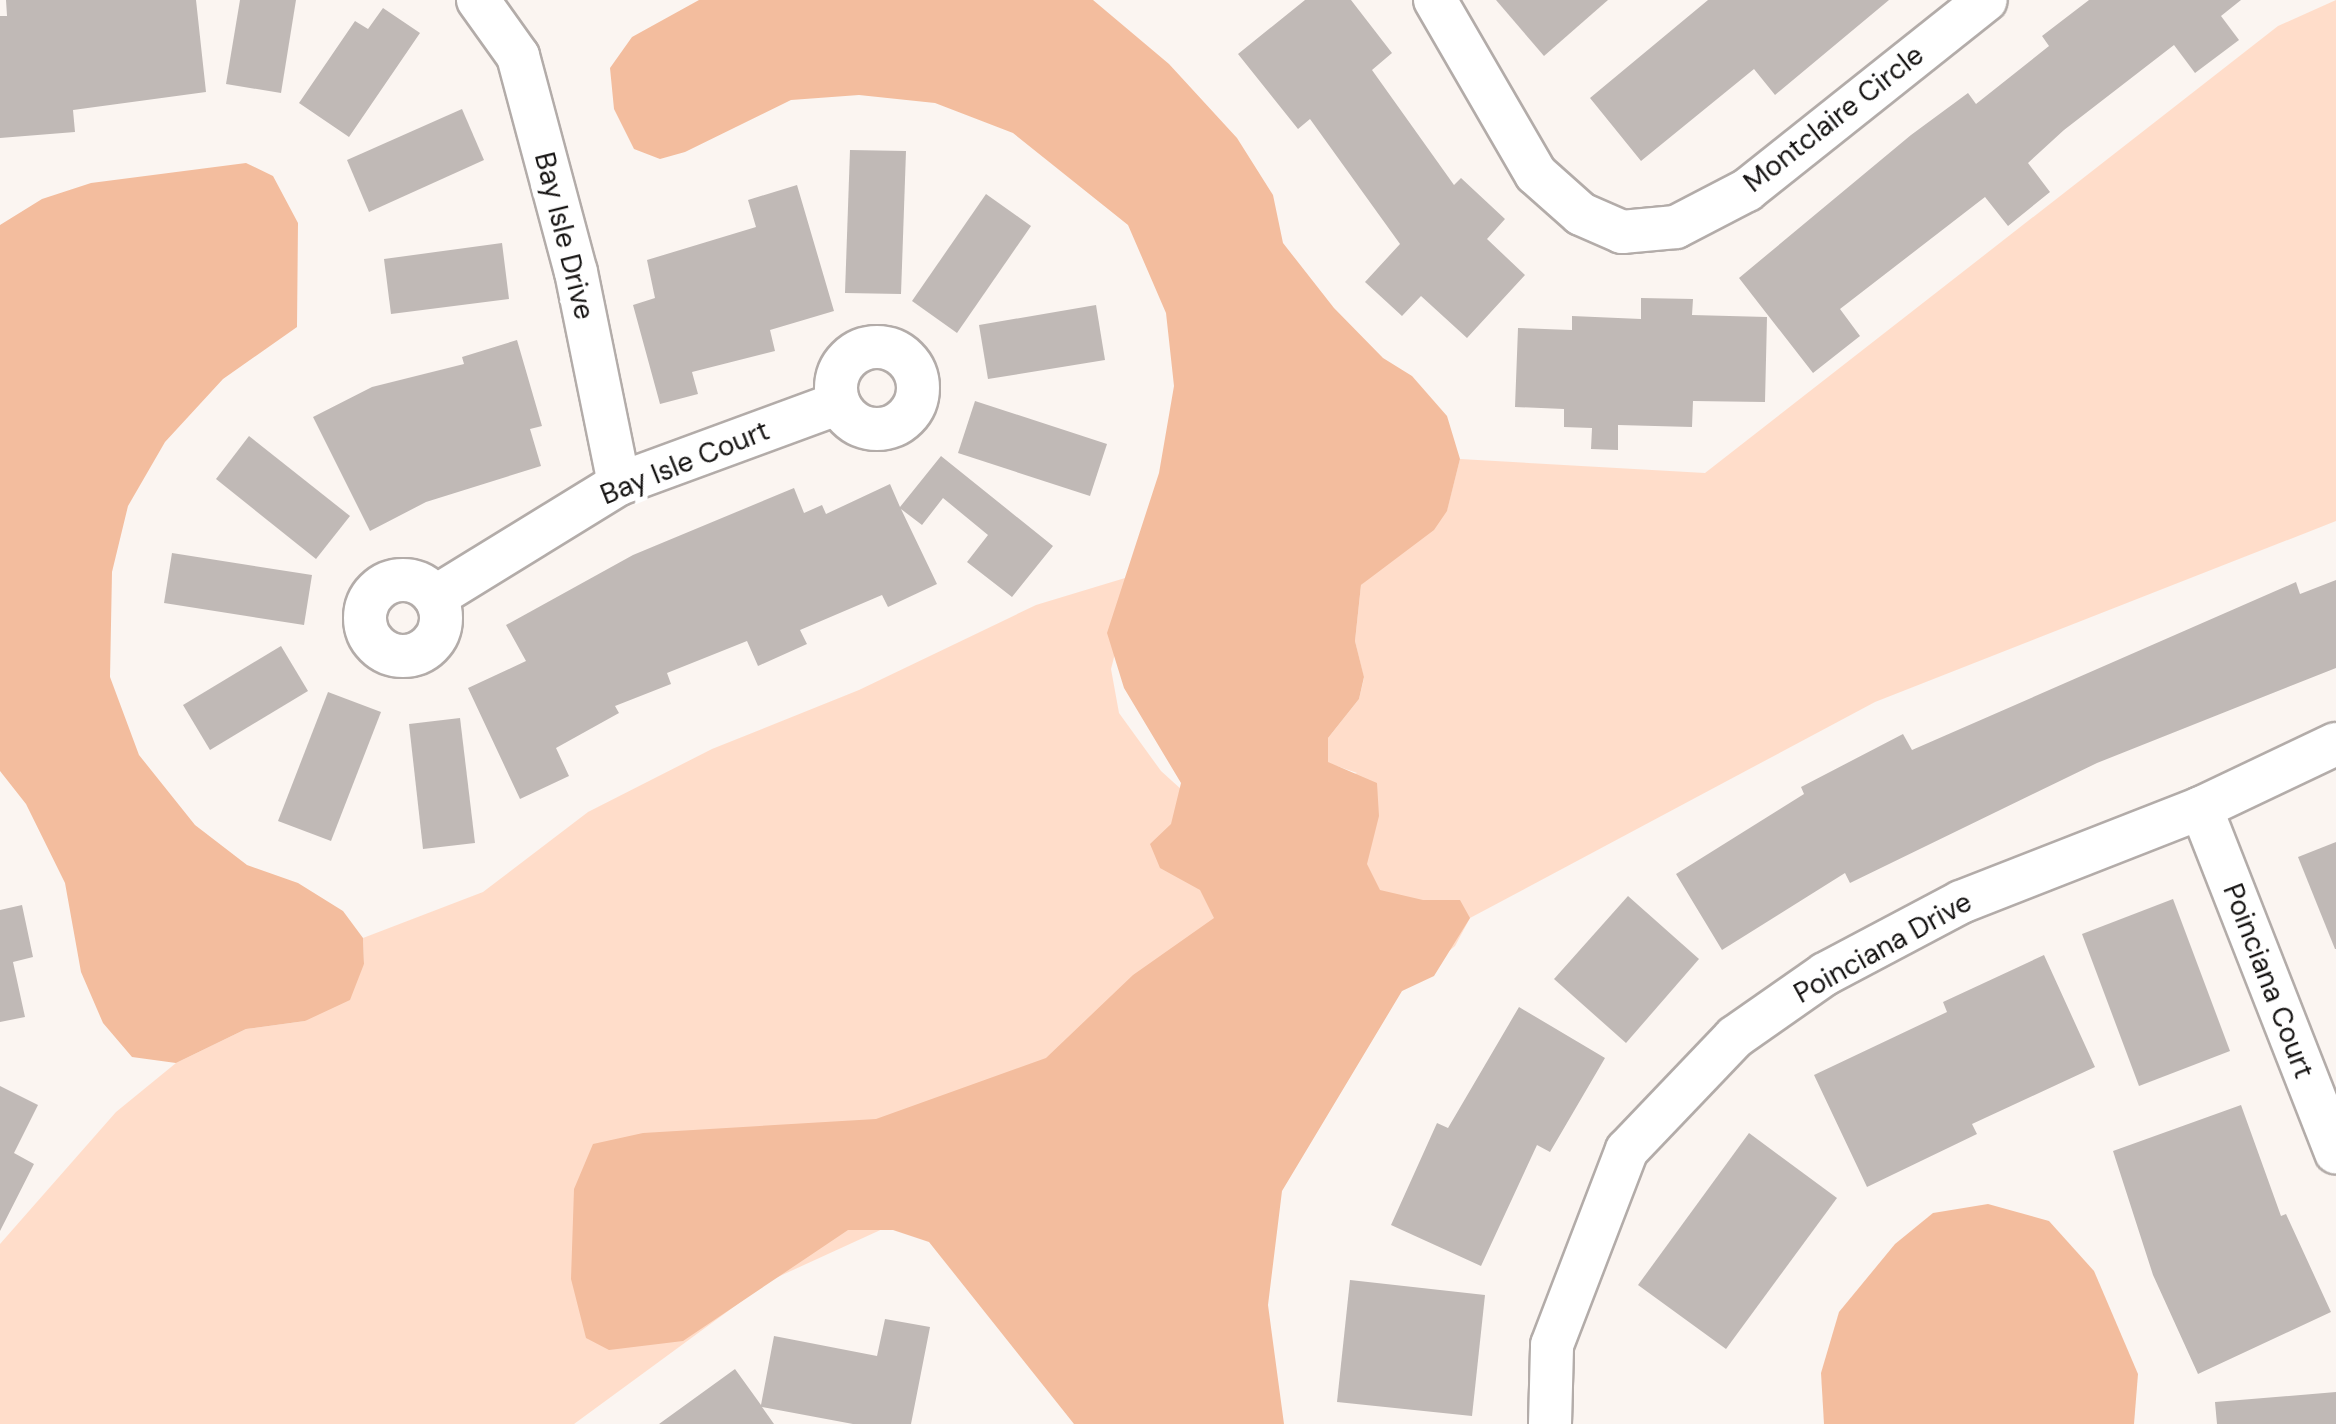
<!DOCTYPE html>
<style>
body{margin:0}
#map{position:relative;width:2336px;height:1424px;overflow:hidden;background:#fbf5f1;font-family:"DM Sans",sans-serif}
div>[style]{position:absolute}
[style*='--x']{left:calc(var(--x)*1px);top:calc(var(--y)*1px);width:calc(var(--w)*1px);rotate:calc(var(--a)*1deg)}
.green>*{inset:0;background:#ffddca}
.water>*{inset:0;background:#f3bd9e}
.building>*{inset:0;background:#c0b9b6}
.roads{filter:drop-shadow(2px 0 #b3aca9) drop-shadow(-2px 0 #b3aca9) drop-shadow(0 2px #b3aca9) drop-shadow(0 -2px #b3aca9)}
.minor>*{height:42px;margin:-21px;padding:0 21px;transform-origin:21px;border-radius:21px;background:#fff}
.minor>.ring{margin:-21px;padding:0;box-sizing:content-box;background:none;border:42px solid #fff;border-radius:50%}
span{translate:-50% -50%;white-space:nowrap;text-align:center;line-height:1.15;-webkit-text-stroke:10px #fff;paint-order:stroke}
.street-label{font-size:28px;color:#161413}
</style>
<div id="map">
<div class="green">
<i style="clip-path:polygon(2336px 0,2336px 521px,1875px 702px,1470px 918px,1455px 946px,1402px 991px,769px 1281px,574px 1424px,0 1424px,0 1244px,116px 1112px,176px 1063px,246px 1029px,305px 1021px,364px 964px,363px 938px,483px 892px,588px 812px,712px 749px,859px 690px,1036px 605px,1135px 575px,1111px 669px,1119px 713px,1161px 771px,1215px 820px,1357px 773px,1328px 763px,1328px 738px,1359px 699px,1364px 678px,1355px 641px,1361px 585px,1447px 510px,1460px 459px,1705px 473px,2278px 26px)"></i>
</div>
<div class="water">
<i style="clip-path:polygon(699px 0,1093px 0,1169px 64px,1237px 138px,1273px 195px,1283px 243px,1334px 308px,1383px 358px,1412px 376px,1447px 416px,1460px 459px,1447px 511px,1434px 530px,1361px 585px,1355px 641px,1364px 677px,1359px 699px,1328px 738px,1328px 762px,1377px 783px,1379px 816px,1367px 864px,1380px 890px,1423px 900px,1460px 900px,1470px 918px,1434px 976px,1402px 991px,1282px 1191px,1268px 1305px,1284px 1424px,1074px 1424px,929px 1242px,893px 1230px,848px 1230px,683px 1341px,609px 1350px,586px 1338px,571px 1279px,574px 1189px,593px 1144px,643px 1133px,876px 1119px,1046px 1058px,1133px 975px,1214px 918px,1200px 890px,1160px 868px,1150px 844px,1171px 824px,1181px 783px,1124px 688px,1107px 633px,1159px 473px,1174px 386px,1166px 313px,1128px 225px,1013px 133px,935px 103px,859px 95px,791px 100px,685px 152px,660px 159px,634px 149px,614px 109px,610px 68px,632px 37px)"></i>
<i style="clip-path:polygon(246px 163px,273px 176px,298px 223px,297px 327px,223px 379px,165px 442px,128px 506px,112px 572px,110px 677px,139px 755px,195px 825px,247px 865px,298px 883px,343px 911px,363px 938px,364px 964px,350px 1000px,305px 1021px,246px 1029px,176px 1063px,132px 1057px,103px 1023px,81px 972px,65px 883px,26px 804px,0 771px,0 225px,42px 199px,91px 183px)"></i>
<i style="clip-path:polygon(1988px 1204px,2049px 1221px,2094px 1271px,2138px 1374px,2134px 1424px,1824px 1424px,1821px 1373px,1839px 1312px,1895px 1244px,1933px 1213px)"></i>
</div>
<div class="building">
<i style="clip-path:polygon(6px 0,196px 0,206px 92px,73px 110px,75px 132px,0 138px,0 16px,7px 16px)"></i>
<i style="clip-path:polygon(240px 0,296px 0,281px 93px,226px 84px)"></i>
<i style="clip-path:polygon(1305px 0,1351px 0,1392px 53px,1372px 70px,1454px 185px,1461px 178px,1505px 219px,1487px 239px,1525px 275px,1467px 338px,1421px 296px,1402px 316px,1365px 282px,1400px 244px,1310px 119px,1298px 129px,1238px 54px)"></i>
<i style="clip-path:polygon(1496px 0,1608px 0,1544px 56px)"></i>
<i style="clip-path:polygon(1708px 0,1889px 0,1775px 95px,1754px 69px,1641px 161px,1590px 98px)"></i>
<i style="clip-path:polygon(2089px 0,2241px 0,2221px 16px,2239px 40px,2195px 73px,2174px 45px,2064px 130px,2028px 163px,2050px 192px,2008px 226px,1985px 197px,1840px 309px,1860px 336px,1813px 373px,1739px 278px,1911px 135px,1968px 93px,1976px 104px,2049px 46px,2042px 36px)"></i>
<i style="clip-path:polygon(383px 8px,420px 33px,349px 137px,299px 103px,355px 21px,368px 29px)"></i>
<i style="clip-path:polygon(462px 109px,484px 160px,369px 212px,347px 160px)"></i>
<i style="clip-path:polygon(850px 150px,906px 151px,901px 294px,845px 293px)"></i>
<i style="clip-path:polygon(797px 185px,834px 311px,770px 330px,775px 351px,692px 372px,698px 394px,660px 404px,633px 305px,655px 298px,647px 260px,756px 227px,748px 200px)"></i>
<i style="clip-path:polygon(986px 194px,1031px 226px,957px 333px,912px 301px)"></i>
<i style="clip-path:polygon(502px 243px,509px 299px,391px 314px,384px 259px)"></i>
<i style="clip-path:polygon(1641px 298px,1693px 299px,1692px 315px,1767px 317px,1765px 402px,1693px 401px,1692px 427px,1618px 425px,1618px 450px,1591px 449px,1592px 428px,1564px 427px,1564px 409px,1515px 407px,1518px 328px,1572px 330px,1572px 316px,1641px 319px)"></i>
<i style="clip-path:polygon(1096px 305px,1105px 360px,988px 379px,979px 325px)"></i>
<i style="clip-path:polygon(517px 340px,542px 426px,530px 429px,541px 466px,426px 502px,370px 531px,313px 417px,372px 387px,464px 364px,462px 357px)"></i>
<i style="clip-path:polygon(975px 401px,1107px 444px,1090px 496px,958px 453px)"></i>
<i style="clip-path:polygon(249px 436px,350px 516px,316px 559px,216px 479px)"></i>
<i style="clip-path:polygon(941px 456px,1053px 546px,1012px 597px,967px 562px,988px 535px,943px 498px,922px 525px,901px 509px,937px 584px,888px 607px,882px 595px,800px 630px,807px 644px,758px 666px,747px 641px,667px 673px,671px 684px,615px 706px,619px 713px,556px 748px,569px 776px,520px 799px,468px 688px,526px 661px,506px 625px,633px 555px,794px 488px,804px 513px,822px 505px,826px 514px,890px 484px,900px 507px)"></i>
<i style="clip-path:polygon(172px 553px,312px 575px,304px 625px,164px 603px)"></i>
<i style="clip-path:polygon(2336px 580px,2336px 668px,2097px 763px,1850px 883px,1845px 873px,1722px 950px,1676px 874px,1804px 794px,1801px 787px,1903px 734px,1912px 750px,2296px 582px,2300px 594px)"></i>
<i style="clip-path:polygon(281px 646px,308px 691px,210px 750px,183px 705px)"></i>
<i style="clip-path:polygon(328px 692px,381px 712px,331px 841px,278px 821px)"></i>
<i style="clip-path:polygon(460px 718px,475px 843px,423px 849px,409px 724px)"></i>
<i style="clip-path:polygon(2336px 842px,2336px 949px,2335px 949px,2298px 857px)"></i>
<i style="clip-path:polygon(1628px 896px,1699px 959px,1626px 1043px,1554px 979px)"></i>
<i style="clip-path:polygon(2173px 899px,2230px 1051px,2139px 1086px,2082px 934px)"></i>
<i style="clip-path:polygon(22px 905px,33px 957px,13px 962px,25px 1017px,0 1022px,0 910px)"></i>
<i style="clip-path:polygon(2044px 955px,2095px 1067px,1972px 1124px,1977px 1134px,1867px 1187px,1814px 1075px,1947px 1012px,1943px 1002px)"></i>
<i style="clip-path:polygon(1519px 1007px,1605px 1058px,1550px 1152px,1537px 1145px,1481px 1266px,1391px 1225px,1437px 1123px,1448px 1128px)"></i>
<i style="clip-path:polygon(0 1086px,38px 1105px,14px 1153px,34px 1164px,0 1231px)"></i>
<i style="clip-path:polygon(2241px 1105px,2281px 1216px,2286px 1214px,2331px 1312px,2198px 1374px,2153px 1275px,2113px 1151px)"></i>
<i style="clip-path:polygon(1749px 1133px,1837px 1198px,1726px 1349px,1638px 1285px)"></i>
<i style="clip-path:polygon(1350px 1280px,1485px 1295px,1472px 1416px,1337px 1402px)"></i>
<i style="clip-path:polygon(885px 1319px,930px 1327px,911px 1424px,853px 1424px,762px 1407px,774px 1424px,659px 1424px,735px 1369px,761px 1405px,774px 1336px,877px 1356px)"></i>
<i style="clip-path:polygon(2336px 1392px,2336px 1424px,2217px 1424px,2215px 1402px)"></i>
</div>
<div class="roads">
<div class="minor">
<i style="--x:478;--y:0;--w:69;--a:54.5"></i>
<i style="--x:518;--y:56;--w:224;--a:75"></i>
<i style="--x:576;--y:272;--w:216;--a:78.5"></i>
<i style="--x:1435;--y:0;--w:201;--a:59.9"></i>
<i style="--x:1536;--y:174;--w:60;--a:41.6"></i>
<i style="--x:1581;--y:214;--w:45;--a:23.7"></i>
<i style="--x:1622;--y:232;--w:54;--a:-5.3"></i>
<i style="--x:1676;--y:227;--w:80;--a:-27.5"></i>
<i style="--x:1747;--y:190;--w:305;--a:-38.5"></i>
<i class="ring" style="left:836px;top:347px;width:40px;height:40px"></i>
<i class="ring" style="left:365px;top:580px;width:34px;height:34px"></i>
<i style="--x:435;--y:597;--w:216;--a:-31.6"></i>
<i style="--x:619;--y:484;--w:234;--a:-20.2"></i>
<i style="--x:2201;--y:808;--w:370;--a:68.6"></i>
<i style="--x:1550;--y:1424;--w:79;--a:-88.5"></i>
<i style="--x:1552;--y:1345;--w:209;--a:-69"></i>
<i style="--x:1627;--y:1150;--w:156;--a:-46.3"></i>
<i style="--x:1735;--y:1037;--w:110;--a:-35"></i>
<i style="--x:1825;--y:974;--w:154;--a:-27.9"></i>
<i style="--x:1961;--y:902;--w:258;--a:-21.4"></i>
<i style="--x:2201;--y:808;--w:149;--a:-25.4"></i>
</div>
</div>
<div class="street-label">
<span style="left:1834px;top:119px;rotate:-38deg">Montclaire Circle</span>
<span style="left:564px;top:236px;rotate:76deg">Bay Isle Drive</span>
<span style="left:685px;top:463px;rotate:-22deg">Bay Isle Court</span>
<span style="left:1883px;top:948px;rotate:-29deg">Poinciana Drive</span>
<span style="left:2268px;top:981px;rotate:69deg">Poinciana Court</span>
</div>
</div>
